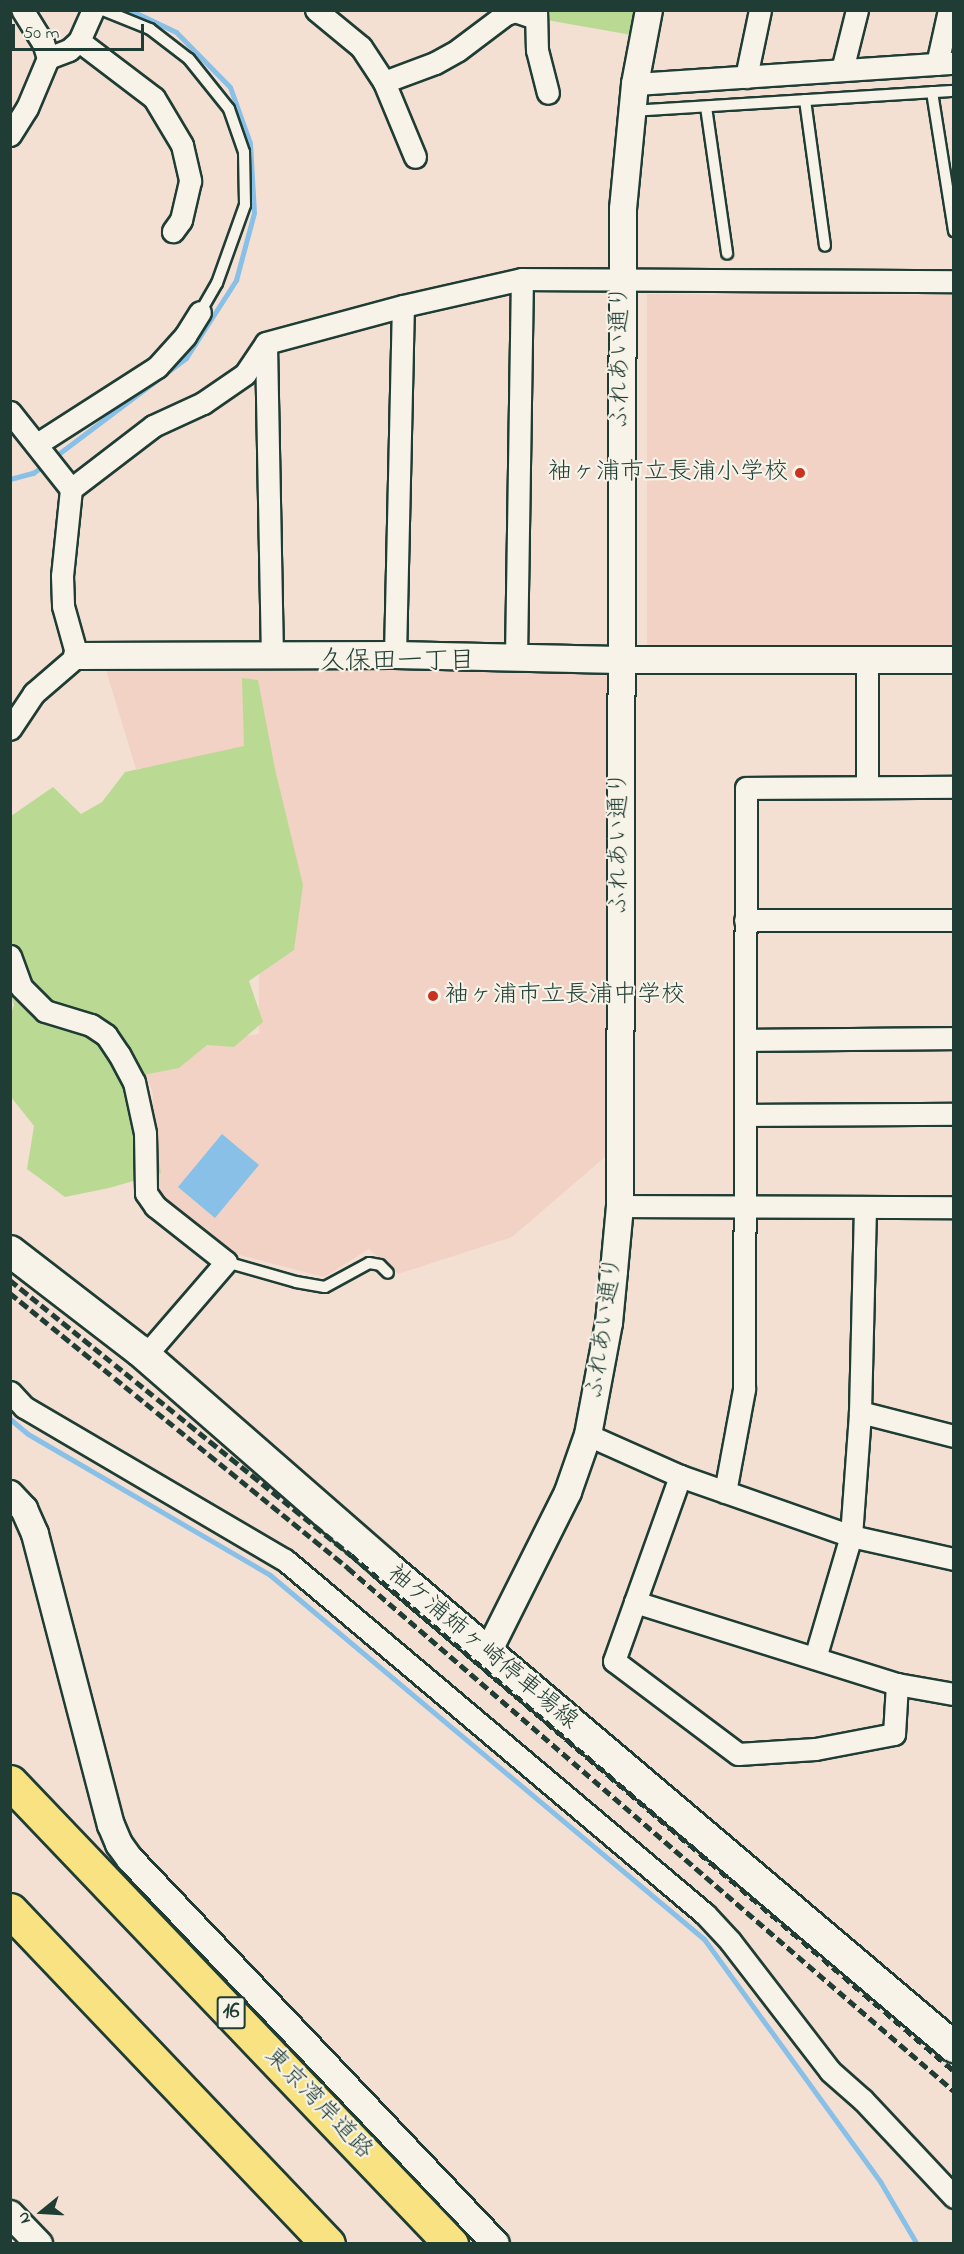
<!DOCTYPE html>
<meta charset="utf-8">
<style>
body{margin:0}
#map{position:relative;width:964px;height:2254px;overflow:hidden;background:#f3e0d3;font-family:"Indie Flower","Klee One",sans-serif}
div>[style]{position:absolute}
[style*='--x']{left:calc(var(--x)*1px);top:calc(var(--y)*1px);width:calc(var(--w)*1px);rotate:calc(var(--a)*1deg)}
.built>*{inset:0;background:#f1d2c4}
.green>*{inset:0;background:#bada93}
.water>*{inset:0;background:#89c0e7}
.stream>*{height:5px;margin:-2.5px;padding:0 2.5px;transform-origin:2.5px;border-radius:2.5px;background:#89c0e7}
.roads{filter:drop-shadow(2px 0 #1f3d34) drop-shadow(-2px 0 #1f3d34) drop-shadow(0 2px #1f3d34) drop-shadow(0 -2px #1f3d34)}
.service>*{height:10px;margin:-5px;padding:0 5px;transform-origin:5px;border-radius:5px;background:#f7f3e8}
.minor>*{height:21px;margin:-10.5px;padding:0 10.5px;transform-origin:10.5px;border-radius:10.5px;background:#f7f3e8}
.tertiary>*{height:26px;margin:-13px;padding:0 13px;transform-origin:13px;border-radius:13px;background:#f7f3e8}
.secondary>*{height:30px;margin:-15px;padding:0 15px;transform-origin:15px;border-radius:15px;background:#f7f3e8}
.trunk>*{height:33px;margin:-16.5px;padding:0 16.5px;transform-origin:16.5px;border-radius:16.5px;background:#f8e281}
.rail>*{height:4.5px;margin-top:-2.25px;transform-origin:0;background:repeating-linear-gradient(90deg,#1f3d34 0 9px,transparent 0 13.5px)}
.dots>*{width:16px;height:16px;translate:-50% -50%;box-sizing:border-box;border:3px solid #f7f3e8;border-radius:50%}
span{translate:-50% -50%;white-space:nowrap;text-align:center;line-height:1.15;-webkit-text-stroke:4.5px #f7f3e8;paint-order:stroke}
.shield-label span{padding:2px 4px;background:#f7f3e8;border:2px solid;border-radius:4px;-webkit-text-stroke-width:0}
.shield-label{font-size:22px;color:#1f3d34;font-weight:700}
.street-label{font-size:24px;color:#1f3d34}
.poi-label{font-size:24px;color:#1f3d34}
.right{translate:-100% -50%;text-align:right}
.left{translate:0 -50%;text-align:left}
.neighbourhood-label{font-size:26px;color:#1f3d34}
.frame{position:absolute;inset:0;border:12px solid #1f3d34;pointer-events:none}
.north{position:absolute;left:12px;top:2182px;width:60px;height:60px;-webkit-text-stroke:4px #f7f3e8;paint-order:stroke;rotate:252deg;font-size:16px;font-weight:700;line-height:24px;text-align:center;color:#1f3d34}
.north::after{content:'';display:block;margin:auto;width:21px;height:27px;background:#1f3d34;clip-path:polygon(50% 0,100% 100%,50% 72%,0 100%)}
.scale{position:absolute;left:12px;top:24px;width:132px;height:27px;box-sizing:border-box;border:3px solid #1f3d34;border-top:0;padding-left:8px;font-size:18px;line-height:21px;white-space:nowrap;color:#1f3d34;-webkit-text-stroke:4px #f7f3e8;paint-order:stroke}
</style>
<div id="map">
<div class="built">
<i style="clip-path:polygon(647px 294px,953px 295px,953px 650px,647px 652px)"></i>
<i style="clip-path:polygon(105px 667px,610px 669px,605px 1157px,512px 1237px,398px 1274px,369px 1249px,324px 1277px,228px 1252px,159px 1193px,150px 1162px,153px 1093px,137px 1053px,259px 1034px,259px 958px,250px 747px,136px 769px)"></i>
</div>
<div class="green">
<i style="clip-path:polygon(536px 11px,649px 11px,643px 37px,535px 18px)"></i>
<i style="clip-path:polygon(242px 678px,258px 680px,275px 769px,303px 885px,294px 950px,249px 981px,263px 1022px,234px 1047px,207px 1045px,179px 1068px,143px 1075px,161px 1173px,109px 1188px,65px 1197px,27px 1169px,34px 1126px,11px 1097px,10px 1017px,14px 1005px,11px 995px,11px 816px,53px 787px,81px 814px,102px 802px,125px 772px,244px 746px)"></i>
</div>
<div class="water">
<i style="clip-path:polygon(222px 1134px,259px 1165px,215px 1218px,178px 1187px)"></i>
</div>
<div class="stream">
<i style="--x:53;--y:458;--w:166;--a:-36.9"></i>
<i style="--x:186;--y:358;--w:93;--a:-57.3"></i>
<i style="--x:236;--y:280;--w:69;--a:-75"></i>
<i style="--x:254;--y:213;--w:70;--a:-93.3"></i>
<i style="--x:250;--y:143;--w:59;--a:-109.7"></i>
<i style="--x:230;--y:87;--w:77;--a:-134.5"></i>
<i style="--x:176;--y:32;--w:51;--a:-154.4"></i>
<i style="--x:10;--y:479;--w:24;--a:-15"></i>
<i style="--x:33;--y:473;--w:16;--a:-35"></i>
<i style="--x:10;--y:1419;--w:23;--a:40"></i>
<i style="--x:28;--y:1434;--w:280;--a:30.2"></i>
<i style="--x:270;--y:1575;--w:566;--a:39.99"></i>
<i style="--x:704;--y:1939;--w:301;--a:54"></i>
<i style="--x:881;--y:2183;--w:71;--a:59.5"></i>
</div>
<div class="roads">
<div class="service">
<i style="--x:103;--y:10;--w:51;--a:22"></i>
<i style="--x:150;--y:29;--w:49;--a:37.6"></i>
<i style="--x:189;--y:59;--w:64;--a:51.3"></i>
<i style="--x:229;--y:109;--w:46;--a:70.8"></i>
<i style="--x:244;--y:152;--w:53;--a:88.9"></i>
<i style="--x:245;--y:205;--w:83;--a:109.7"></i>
<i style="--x:217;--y:283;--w:34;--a:120"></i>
<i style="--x:932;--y:92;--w:141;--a:81"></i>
<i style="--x:805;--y:100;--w:147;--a:82.2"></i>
<i style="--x:706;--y:107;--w:148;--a:81.8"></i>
<i style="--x:632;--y:111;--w:323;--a:-3.6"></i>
<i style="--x:226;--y:1262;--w:73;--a:15.9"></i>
<i style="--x:296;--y:1282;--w:29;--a:10"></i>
<i style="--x:325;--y:1287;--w:50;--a:-28.6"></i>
<i style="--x:369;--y:1263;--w:11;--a:10"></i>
<i style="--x:380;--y:1265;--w:11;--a:45"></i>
</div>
<div class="minor">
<i style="--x:316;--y:10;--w:58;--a:39.4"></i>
<i style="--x:361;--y:47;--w:42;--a:56.7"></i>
<i style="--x:384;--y:82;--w:81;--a:67.5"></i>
<i style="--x:536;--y:10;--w:40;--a:88.6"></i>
<i style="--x:537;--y:50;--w:44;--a:75.7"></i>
<i style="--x:79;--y:41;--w:94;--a:37.2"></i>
<i style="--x:154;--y:98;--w:55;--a:59.2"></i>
<i style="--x:182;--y:145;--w:37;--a:77"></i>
<i style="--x:190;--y:181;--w:40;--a:103"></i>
<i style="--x:181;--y:220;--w:14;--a:126"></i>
<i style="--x:48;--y:58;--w:22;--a:-21"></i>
<i style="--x:69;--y:50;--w:13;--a:-42"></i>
<i style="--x:79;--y:41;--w:34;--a:-66"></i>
<i style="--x:937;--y:64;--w:55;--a:-77.5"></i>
<i style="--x:842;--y:70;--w:62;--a:-76"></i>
<i style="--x:746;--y:77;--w:68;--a:-78.2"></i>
<i style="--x:384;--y:82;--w:54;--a:-20.4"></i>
<i style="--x:435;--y:63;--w:26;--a:-29"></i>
<i style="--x:458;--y:50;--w:60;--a:-36.9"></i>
<i style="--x:506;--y:14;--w:9;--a:-18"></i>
<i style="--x:515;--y:11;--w:21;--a:19"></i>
<i style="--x:635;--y:84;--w:320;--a:-3.8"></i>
<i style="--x:10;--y:135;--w:32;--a:-58"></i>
<i style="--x:27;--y:108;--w:54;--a:-67.2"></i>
<i style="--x:48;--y:58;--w:16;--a:-108"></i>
<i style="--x:43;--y:43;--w:39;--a:-122"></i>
<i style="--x:10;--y:412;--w:98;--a:51.6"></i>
<i style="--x:71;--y:489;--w:87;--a:95.9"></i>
<i style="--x:62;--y:576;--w:30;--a:88"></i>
<i style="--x:63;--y:606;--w:52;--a:74.4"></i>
<i style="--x:77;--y:656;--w:57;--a:139.3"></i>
<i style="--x:34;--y:693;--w:43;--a:123.7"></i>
<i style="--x:37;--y:444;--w:143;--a:-32.7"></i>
<i style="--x:157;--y:367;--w:42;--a:-47.9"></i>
<i style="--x:185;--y:336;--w:28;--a:-58"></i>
<i style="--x:71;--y:489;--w:103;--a:-37.5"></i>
<i style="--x:153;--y:426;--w:55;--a:-24.7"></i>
<i style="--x:203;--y:403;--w:51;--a:-34.6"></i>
<i style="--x:245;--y:374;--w:37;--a:-56"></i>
<i style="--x:395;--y:655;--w:349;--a:-88.7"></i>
<i style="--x:272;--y:657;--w:314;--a:-91.1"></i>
<i style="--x:266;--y:343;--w:142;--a:-15.1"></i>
<i style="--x:403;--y:306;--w:122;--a:-12.8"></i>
<i style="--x:522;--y:279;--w:432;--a:0.3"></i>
<i style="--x:516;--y:657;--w:378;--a:-89.1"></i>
<i style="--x:867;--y:660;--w:127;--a:90"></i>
<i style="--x:745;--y:920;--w:209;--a:0"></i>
<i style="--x:10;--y:956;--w:33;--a:70"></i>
<i style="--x:21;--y:987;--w:34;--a:45"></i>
<i style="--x:45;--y:1011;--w:48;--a:16.9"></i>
<i style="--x:91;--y:1025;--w:18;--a:34"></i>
<i style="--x:106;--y:1035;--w:23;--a:56"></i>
<i style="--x:119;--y:1054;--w:32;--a:62"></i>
<i style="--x:134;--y:1082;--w:52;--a:77.8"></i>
<i style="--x:145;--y:1133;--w:60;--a:89"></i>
<i style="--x:146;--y:1193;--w:16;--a:55"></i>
<i style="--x:155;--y:1206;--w:90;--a:38.3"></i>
<i style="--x:226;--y:1262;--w:124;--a:130.8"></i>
<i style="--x:745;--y:1040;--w:209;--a:-0.5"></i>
<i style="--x:745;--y:1115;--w:209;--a:-0.3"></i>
<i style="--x:620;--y:1206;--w:334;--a:0.2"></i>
<i style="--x:10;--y:1392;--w:21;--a:47"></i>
<i style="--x:24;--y:1407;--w:303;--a:30.4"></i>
<i style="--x:285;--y:1560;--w:549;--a:40.13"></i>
<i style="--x:705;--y:1914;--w:37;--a:47"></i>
<i style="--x:730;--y:1941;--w:164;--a:52.4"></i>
<i style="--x:830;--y:2071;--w:44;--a:41.3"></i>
<i style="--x:863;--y:2100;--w:133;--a:46.8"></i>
<i style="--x:860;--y:1412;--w:97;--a:14.3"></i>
<i style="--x:588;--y:1435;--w:101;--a:24"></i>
<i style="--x:680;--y:1476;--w:181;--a:19.3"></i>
<i style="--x:851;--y:1536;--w:106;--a:12.6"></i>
<i style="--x:725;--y:1492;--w:105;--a:-79.5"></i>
<i style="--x:744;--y:1389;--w:601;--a:-89.81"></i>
<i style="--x:746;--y:788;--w:208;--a:-0.3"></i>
<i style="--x:635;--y:1602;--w:134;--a:-70.3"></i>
<i style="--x:815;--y:1658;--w:127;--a:-73.6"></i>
<i style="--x:851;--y:1536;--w:124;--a:-85.8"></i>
<i style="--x:860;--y:1412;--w:205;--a:-88.6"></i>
<i style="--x:897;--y:1684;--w:50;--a:93.4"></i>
<i style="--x:894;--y:1734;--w:80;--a:169.2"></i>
<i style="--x:815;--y:1749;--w:77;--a:176.3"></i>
<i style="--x:738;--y:1754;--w:155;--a:-143.1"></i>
<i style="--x:614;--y:1661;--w:63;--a:-70.4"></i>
<i style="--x:635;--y:1602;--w:275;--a:17.4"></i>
<i style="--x:897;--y:1684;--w:58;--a:10"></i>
</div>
<div class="tertiary">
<i style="--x:77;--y:656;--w:318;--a:-0.2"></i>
<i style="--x:395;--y:655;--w:225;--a:1.3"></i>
<i style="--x:620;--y:660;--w:334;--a:0"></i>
<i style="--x:10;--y:1494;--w:21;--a:47"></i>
<i style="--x:24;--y:1509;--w:27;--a:66"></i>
<i style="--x:35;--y:1534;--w:301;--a:75.4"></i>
<i style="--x:111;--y:1825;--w:21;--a:67"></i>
<i style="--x:119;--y:1844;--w:19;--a:54"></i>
<i style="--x:130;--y:1859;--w:531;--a:46.45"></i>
<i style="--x:488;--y:1652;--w:179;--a:-63.4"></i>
<i style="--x:568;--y:1492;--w:60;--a:-70.7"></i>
<i style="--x:588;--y:1435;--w:114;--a:-79.4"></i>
<i style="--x:609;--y:1323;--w:52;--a:-84.5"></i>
<i style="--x:614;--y:1271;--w:65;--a:-84.7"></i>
<i style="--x:620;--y:1206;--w:997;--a:-89.83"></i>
<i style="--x:623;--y:209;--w:126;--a:-84.5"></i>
<i style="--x:635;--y:84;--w:75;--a:-79.3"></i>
<i style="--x:10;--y:2214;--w:42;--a:46"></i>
</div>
<div class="secondary">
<i style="--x:10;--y:1251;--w:164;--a:37.6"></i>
<i style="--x:140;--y:1351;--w:325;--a:41.1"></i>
<i style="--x:385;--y:1565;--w:746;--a:40.27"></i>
</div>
<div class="trunk">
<i style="--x:10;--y:1782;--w:639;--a:46.33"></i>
<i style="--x:10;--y:1910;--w:461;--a:46.4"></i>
</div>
</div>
<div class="rail">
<i style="--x:10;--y:1280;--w:438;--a:38.9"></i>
<i style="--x:351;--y:1555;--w:794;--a:40.55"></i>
<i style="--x:10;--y:1293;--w:436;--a:39.1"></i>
<i style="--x:348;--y:1568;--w:800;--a:40.8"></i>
</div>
<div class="dots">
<i style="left:800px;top:473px;background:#c8321e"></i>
<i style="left:433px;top:996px;background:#c8321e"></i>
</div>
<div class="shield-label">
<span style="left:231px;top:2013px">16</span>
</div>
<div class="street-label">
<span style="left:621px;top:357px;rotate:-90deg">ふれあい通り</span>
<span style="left:620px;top:843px;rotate:-90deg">ふれあい通り</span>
<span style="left:605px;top:1328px;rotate:-82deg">ふれあい通り</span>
<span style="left:482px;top:1648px;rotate:40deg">袖ケ浦姉ヶ崎停車場線</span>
<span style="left:318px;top:2104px;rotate:46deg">東京湾岸道路</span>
</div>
<div class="poi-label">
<span class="right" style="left:788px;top:473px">袖ヶ浦市立長浦小学校</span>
<span class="left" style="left:445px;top:996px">袖ヶ浦市立長浦中学校</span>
</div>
<div class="neighbourhood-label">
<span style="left:397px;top:663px">久保田一丁目</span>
</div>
<div class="frame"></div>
<div class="north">N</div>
<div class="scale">50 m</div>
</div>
